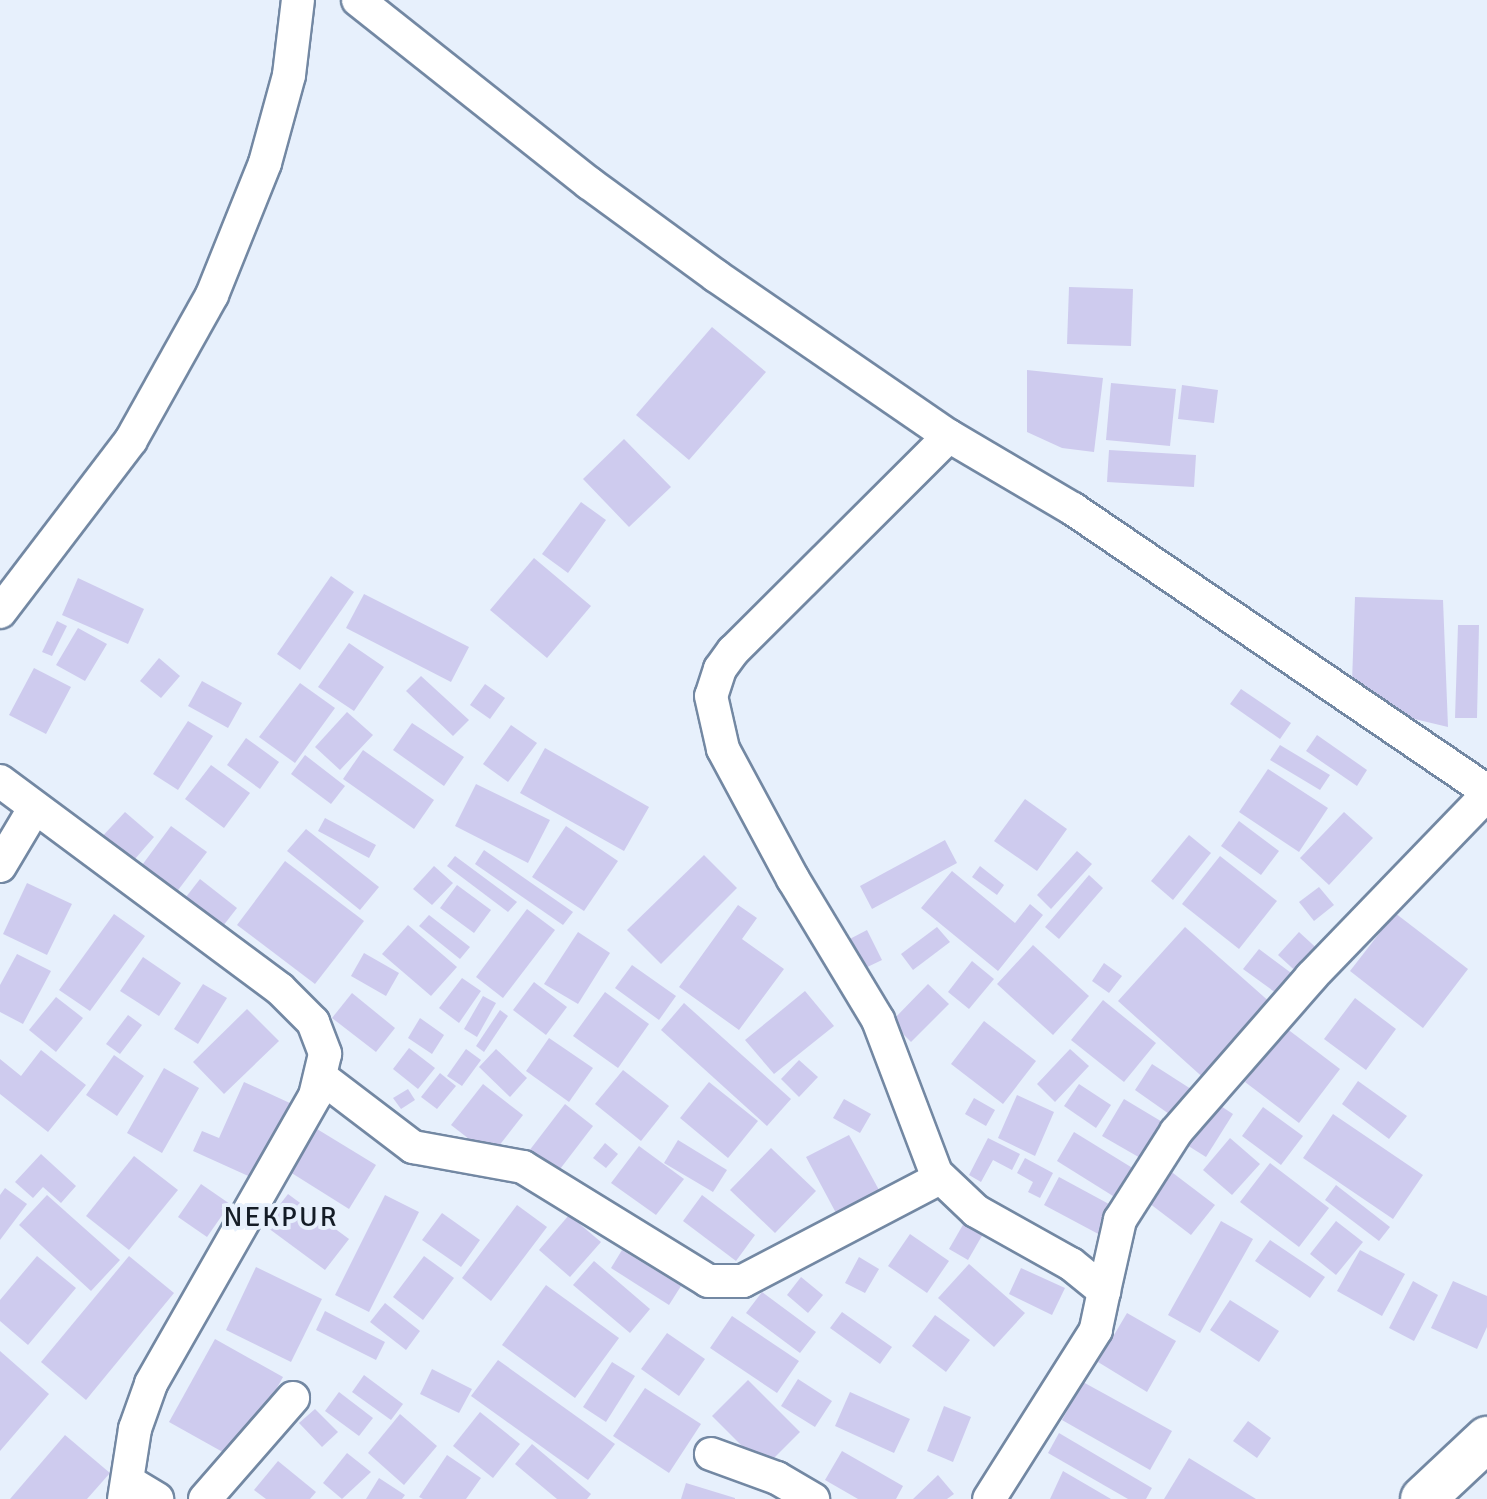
<!DOCTYPE html>
<style>
body{margin:0}
#map{position:relative;width:1487px;height:1499px;overflow:hidden;background:#e7f0fc;font-family:Signika,sans-serif}
div>[style]{position:absolute}
[style*='--x']{left:calc(var(--x)*1px);top:calc(var(--y)*1px);width:calc(var(--w)*1px);rotate:calc(var(--a)*1deg)}
.building>*{inset:0;background:#cecbee}
.roads{filter:drop-shadow(2px 0 #7388a3) drop-shadow(-2px 0 #7388a3) drop-shadow(0 2px #7388a3) drop-shadow(0 -2px #7388a3)}
.street>*{height:32px;margin:-16px;padding:0 16px;transform-origin:16px;border-radius:16px;background:#fff}
.secondary>*{height:44px;margin:-22px;padding:0 22px;transform-origin:22px;border-radius:22px;background:#fff}
span{translate:-50% -50%;white-space:nowrap;text-align:center;line-height:1.15;-webkit-text-stroke:8px #e7f0fc;paint-order:stroke}
.quarter-label{font-size:28px;color:#141c26;letter-spacing:2px}
</style>
<div id="map">
<div class="building">
<i style="clip-path:polygon(1069px 287px,1133px 289px,1131px 346px,1067px 344px)"></i>
<i style="clip-path:polygon(712px 327px,766px 372px,689px 460px,636px 415px)"></i>
<i style="clip-path:polygon(1027px 370px,1103px 378px,1094px 452px,1062px 448px,1027px 432px)"></i>
<i style="clip-path:polygon(1111px 383px,1176px 389px,1170px 446px,1106px 440px)"></i>
<i style="clip-path:polygon(1182px 385px,1218px 390px,1214px 423px,1178px 419px)"></i>
<i style="clip-path:polygon(624px 439px,671px 487px,629px 527px,583px 479px)"></i>
<i style="clip-path:polygon(1109px 450px,1196px 455px,1194px 487px,1107px 482px)"></i>
<i style="clip-path:polygon(581px 502px,606px 520px,568px 573px,542px 554px)"></i>
<i style="clip-path:polygon(534px 558px,591px 606px,547px 658px,490px 610px)"></i>
<i style="clip-path:polygon(331px 576px,354px 592px,300px 670px,277px 654px)"></i>
<i style="clip-path:polygon(78px 578px,144px 609px,128px 644px,62px 615px)"></i>
<i style="clip-path:polygon(364px 594px,469px 647px,451px 682px,346px 628px)"></i>
<i style="clip-path:polygon(1355px 597px,1443px 600px,1448px 727px,1402px 716px,1352px 682px)"></i>
<i style="clip-path:polygon(57px 621px,67px 626px,52px 656px,42px 652px)"></i>
<i style="clip-path:polygon(1458px 625px,1479px 625px,1477px 718px,1455px 718px)"></i>
<i style="clip-path:polygon(78px 628px,107px 644px,85px 681px,56px 665px)"></i>
<i style="clip-path:polygon(349px 643px,384px 667px,354px 711px,318px 687px)"></i>
<i style="clip-path:polygon(159px 658px,180px 676px,161px 698px,140px 681px)"></i>
<i style="clip-path:polygon(34px 668px,71px 687px,46px 734px,9px 715px)"></i>
<i style="clip-path:polygon(421px 676px,469px 720px,453px 736px,406px 691px)"></i>
<i style="clip-path:polygon(202px 681px,242px 703px,228px 728px,188px 706px)"></i>
<i style="clip-path:polygon(300px 683px,335px 708px,295px 763px,259px 737px)"></i>
<i style="clip-path:polygon(485px 684px,505px 698px,490px 719px,470px 705px)"></i>
<i style="clip-path:polygon(1241px 689px,1291px 723px,1280px 739px,1230px 704px)"></i>
<i style="clip-path:polygon(347px 712px,373px 735px,340px 770px,315px 747px)"></i>
<i style="clip-path:polygon(188px 721px,213px 736px,178px 790px,153px 774px)"></i>
<i style="clip-path:polygon(412px 723px,464px 757px,444px 786px,393px 750px)"></i>
<i style="clip-path:polygon(511px 725px,537px 743px,508px 782px,483px 764px)"></i>
<i style="clip-path:polygon(1317px 735px,1367px 770px,1357px 786px,1306px 751px)"></i>
<i style="clip-path:polygon(246px 738px,279px 762px,260px 789px,227px 765px)"></i>
<i style="clip-path:polygon(1280px 745px,1330px 775px,1320px 790px,1270px 760px)"></i>
<i style="clip-path:polygon(545px 748px,649px 807px,624px 851px,520px 793px)"></i>
<i style="clip-path:polygon(363px 750px,434px 800px,414px 829px,343px 779px)"></i>
<i style="clip-path:polygon(305px 755px,345px 786px,331px 804px,291px 774px)"></i>
<i style="clip-path:polygon(211px 765px,250px 793px,224px 828px,185px 799px)"></i>
<i style="clip-path:polygon(1268px 769px,1328px 808px,1299px 852px,1239px 812px)"></i>
<i style="clip-path:polygon(476px 784px,550px 820px,528px 863px,455px 826px)"></i>
<i style="clip-path:polygon(1025px 799px,1067px 829px,1037px 871px,994px 841px)"></i>
<i style="clip-path:polygon(125px 812px,154px 837px,128px 867px,98px 841px)"></i>
<i style="clip-path:polygon(1344px 812px,1373px 838px,1329px 885px,1300px 858px)"></i>
<i style="clip-path:polygon(325px 818px,376px 845px,369px 858px,318px 831px)"></i>
<i style="clip-path:polygon(1239px 821px,1279px 851px,1261px 875px,1221px 846px)"></i>
<i style="clip-path:polygon(171px 826px,207px 852px,169px 902px,134px 876px)"></i>
<i style="clip-path:polygon(566px 826px,618px 861px,584px 911px,532px 877px)"></i>
<i style="clip-path:polygon(306px 829px,379px 887px,360px 910px,287px 851px)"></i>
<i style="clip-path:polygon(1189px 835px,1211px 853px,1173px 900px,1151px 881px)"></i>
<i style="clip-path:polygon(945px 840px,957px 863px,872px 909px,860px 886px)"></i>
<i style="clip-path:polygon(484px 850px,573px 912px,563px 925px,475px 864px)"></i>
<i style="clip-path:polygon(1077px 851px,1092px 864px,1051px 909px,1037px 895px)"></i>
<i style="clip-path:polygon(704px 855px,737px 888px,661px 964px,627px 930px)"></i>
<i style="clip-path:polygon(455px 856px,517px 902px,508px 912px,447px 866px)"></i>
<i style="clip-path:polygon(1220px 856px,1277px 901px,1239px 949px,1182px 904px)"></i>
<i style="clip-path:polygon(285px 861px,364px 921px,315px 984px,237px 925px)"></i>
<i style="clip-path:polygon(434px 866px,453px 883px,432px 905px,413px 889px)"></i>
<i style="clip-path:polygon(980px 866px,1004px 885px,997px 895px,972px 877px)"></i>
<i style="clip-path:polygon(952px 871px,1015px 923px,1030px 904px,1043px 915px,998px 971px,921px 908px)"></i>
<i style="clip-path:polygon(1089px 875px,1103px 888px,1059px 939px,1045px 927px)"></i>
<i style="clip-path:polygon(200px 879px,237px 908px,216px 935px,179px 906px)"></i>
<i style="clip-path:polygon(27px 883px,72px 904px,47px 955px,3px 934px)"></i>
<i style="clip-path:polygon(457px 885px,491px 910px,474px 933px,440px 908px)"></i>
<i style="clip-path:polygon(1319px 887px,1334px 905px,1314px 921px,1299px 902px)"></i>
<i style="clip-path:polygon(738px 905px,757px 918px,742px 939px,784px 969px,739px 1030px,679px 987px)"></i>
<i style="clip-path:polygon(527px 909px,555px 930px,503px 998px,476px 977px)"></i>
<i style="clip-path:polygon(1395px 913px,1468px 969px,1423px 1028px,1350px 971px)"></i>
<i style="clip-path:polygon(114px 914px,145px 936px,90px 1011px,59px 990px)"></i>
<i style="clip-path:polygon(429px 915px,470px 947px,460px 959px,419px 926px)"></i>
<i style="clip-path:polygon(408px 925px,457px 967px,431px 996px,382px 954px)"></i>
<i style="clip-path:polygon(937px 927px,950px 942px,913px 970px,901px 954px)"></i>
<i style="clip-path:polygon(1185px 927px,1280px 1011px,1208px 1082px,1118px 1001px)"></i>
<i style="clip-path:polygon(867px 930px,882px 960px,859px 971px,844px 942px)"></i>
<i style="clip-path:polygon(578px 932px,610px 953px,578px 1004px,544px 984px)"></i>
<i style="clip-path:polygon(1299px 932px,1323px 954px,1302px 977px,1278px 955px)"></i>
<i style="clip-path:polygon(1033px 945px,1089px 996px,1053px 1035px,997px 984px)"></i>
<i style="clip-path:polygon(1259px 949px,1302px 981px,1287px 1001px,1243px 969px)"></i>
<i style="clip-path:polygon(364px 953px,399px 973px,386px 996px,351px 976px)"></i>
<i style="clip-path:polygon(17px 954px,51px 971px,23px 1024px,0 1012px,0 985px)"></i>
<i style="clip-path:polygon(143px 957px,181px 983px,159px 1016px,120px 991px)"></i>
<i style="clip-path:polygon(972px 961px,994px 979px,969px 1009px,948px 992px)"></i>
<i style="clip-path:polygon(1104px 963px,1122px 976px,1109px 993px,1092px 981px)"></i>
<i style="clip-path:polygon(632px 965px,676px 996px,659px 1020px,615px 988px)"></i>
<i style="clip-path:polygon(462px 978px,481px 991px,459px 1023px,439px 1008px)"></i>
<i style="clip-path:polygon(534px 982px,567px 1007px,546px 1035px,513px 1010px)"></i>
<i style="clip-path:polygon(203px 984px,227px 998px,198px 1044px,174px 1029px)"></i>
<i style="clip-path:polygon(928px 984px,949px 1004px,911px 1042px,891px 1022px)"></i>
<i style="clip-path:polygon(805px 991px,834px 1026px,774px 1074px,745px 1040px)"></i>
<i style="clip-path:polygon(605px 992px,649px 1024px,618px 1068px,573px 1036px)"></i>
<i style="clip-path:polygon(352px 993px,395px 1028px,376px 1052px,332px 1018px)"></i>
<i style="clip-path:polygon(483px 996px,496px 1003px,477px 1037px,464px 1029px)"></i>
<i style="clip-path:polygon(56px 997px,83px 1018px,56px 1052px,29px 1030px)"></i>
<i style="clip-path:polygon(1355px 998px,1396px 1029px,1366px 1070px,1324px 1039px)"></i>
<i style="clip-path:polygon(1103px 1000px,1156px 1043px,1124px 1082px,1071px 1040px)"></i>
<i style="clip-path:polygon(684px 1003px,791px 1099px,767px 1126px,661px 1030px)"></i>
<i style="clip-path:polygon(247px 1009px,279px 1041px,224px 1094px,193px 1062px)"></i>
<i style="clip-path:polygon(500px 1010px,508px 1016px,484px 1052px,476px 1046px)"></i>
<i style="clip-path:polygon(128px 1015px,142px 1025px,120px 1054px,106px 1044px)"></i>
<i style="clip-path:polygon(420px 1018px,444px 1035px,432px 1054px,408px 1038px)"></i>
<i style="clip-path:polygon(984px 1021px,1036px 1061px,1003px 1104px,951px 1064px)"></i>
<i style="clip-path:polygon(1286px 1028px,1340px 1069px,1299px 1123px,1245px 1082px)"></i>
<i style="clip-path:polygon(549px 1038px,593px 1068px,569px 1102px,526px 1071px)"></i>
<i style="clip-path:polygon(409px 1048px,435px 1068px,418px 1089px,393px 1069px)"></i>
<i style="clip-path:polygon(466px 1049px,481px 1060px,462px 1086px,447px 1076px)"></i>
<i style="clip-path:polygon(496px 1049px,527px 1078px,510px 1097px,479px 1067px)"></i>
<i style="clip-path:polygon(1070px 1049px,1089px 1066px,1055px 1102px,1037px 1084px)"></i>
<i style="clip-path:polygon(41px 1050px,86px 1085px,48px 1132px,0 1094px,0 1059px,21px 1076px)"></i>
<i style="clip-path:polygon(114px 1055px,144px 1076px,117px 1116px,86px 1095px)"></i>
<i style="clip-path:polygon(799px 1060px,818px 1077px,799px 1097px,781px 1079px)"></i>
<i style="clip-path:polygon(1152px 1064px,1191px 1089px,1172px 1116px,1135px 1090px)"></i>
<i style="clip-path:polygon(164px 1068px,199px 1088px,162px 1153px,127px 1133px)"></i>
<i style="clip-path:polygon(623px 1070px,669px 1106px,641px 1141px,595px 1104px)"></i>
<i style="clip-path:polygon(440px 1073px,456px 1086px,437px 1109px,421px 1097px)"></i>
<i style="clip-path:polygon(1358px 1081px,1407px 1116px,1389px 1139px,1342px 1104px)"></i>
<i style="clip-path:polygon(244px 1082px,292px 1104px,257px 1180px,193px 1151px,202px 1131px,219px 1138px)"></i>
<i style="clip-path:polygon(709px 1082px,758px 1121px,728px 1158px,680px 1118px)"></i>
<i style="clip-path:polygon(483px 1084px,523px 1115px,491px 1156px,451px 1125px)"></i>
<i style="clip-path:polygon(1079px 1084px,1111px 1105px,1096px 1128px,1064px 1106px)"></i>
<i style="clip-path:polygon(408px 1089px,415px 1100px,401px 1109px,393px 1098px)"></i>
<i style="clip-path:polygon(1017px 1095px,1054px 1112px,1035px 1156px,998px 1138px)"></i>
<i style="clip-path:polygon(974px 1098px,995px 1110px,986px 1126px,965px 1114px)"></i>
<i style="clip-path:polygon(844px 1099px,871px 1114px,860px 1133px,833px 1118px)"></i>
<i style="clip-path:polygon(1124px 1099px,1164px 1123px,1142px 1159px,1102px 1136px)"></i>
<i style="clip-path:polygon(1210px 1099px,1233px 1114px,1206px 1157px,1182px 1142px)"></i>
<i style="clip-path:polygon(565px 1104px,593px 1126px,557px 1173px,529px 1151px)"></i>
<i style="clip-path:polygon(1263px 1107px,1303px 1136px,1281px 1165px,1242px 1136px)"></i>
<i style="clip-path:polygon(1333px 1114px,1423px 1175px,1393px 1219px,1303px 1158px)"></i>
<i style="clip-path:polygon(317px 1129px,376px 1165px,349px 1209px,290px 1172px)"></i>
<i style="clip-path:polygon(1074px 1132px,1139px 1172px,1121px 1201px,1057px 1161px)"></i>
<i style="clip-path:polygon(849px 1135px,879px 1190px,836px 1213px,806px 1157px)"></i>
<i style="clip-path:polygon(988px 1138px,1020px 1154px,1012px 1170px,993px 1160px,981px 1182px,969px 1175px)"></i>
<i style="clip-path:polygon(1230px 1138px,1260px 1164px,1232px 1195px,1203px 1170px)"></i>
<i style="clip-path:polygon(678px 1140px,727px 1170px,713px 1192px,664px 1163px)"></i>
<i style="clip-path:polygon(605px 1143px,618px 1154px,606px 1168px,593px 1158px)"></i>
<i style="clip-path:polygon(639px 1146px,684px 1179px,656px 1215px,611px 1183px)"></i>
<i style="clip-path:polygon(771px 1148px,816px 1191px,775px 1233px,730px 1190px)"></i>
<i style="clip-path:polygon(41px 1154px,76px 1186px,61px 1203px,43px 1187px,33px 1198px,15px 1182px)"></i>
<i style="clip-path:polygon(134px 1156px,178px 1190px,129px 1250px,86px 1216px)"></i>
<i style="clip-path:polygon(1025px 1158px,1053px 1173px,1040px 1198px,1028px 1192px,1033px 1182px,1017px 1173px)"></i>
<i style="clip-path:polygon(1270px 1163px,1329px 1208px,1299px 1247px,1240px 1202px)"></i>
<i style="clip-path:polygon(1169px 1170px,1215px 1205px,1191px 1235px,1145px 1200px)"></i>
<i style="clip-path:polygon(1059px 1177px,1120px 1210px,1104px 1237px,1044px 1205px)"></i>
<i style="clip-path:polygon(201px 1184px,230px 1204px,207px 1237px,178px 1217px)"></i>
<i style="clip-path:polygon(1336px 1185px,1390px 1227px,1379px 1241px,1325px 1200px)"></i>
<i style="clip-path:polygon(5px 1188px,27px 1204px,0 1240px,0 1195px)"></i>
<i style="clip-path:polygon(288px 1194px,349px 1239px,325px 1270px,264px 1225px)"></i>
<i style="clip-path:polygon(47px 1195px,120px 1260px,91px 1291px,19px 1225px)"></i>
<i style="clip-path:polygon(385px 1195px,419px 1212px,369px 1312px,335px 1295px)"></i>
<i style="clip-path:polygon(702px 1195px,755px 1235px,736px 1261px,683px 1221px)"></i>
<i style="clip-path:polygon(517px 1205px,547px 1227px,491px 1301px,462px 1278px)"></i>
<i style="clip-path:polygon(442px 1213px,480px 1240px,461px 1267px,422px 1240px)"></i>
<i style="clip-path:polygon(569px 1215px,601px 1242px,570px 1277px,539px 1250px)"></i>
<i style="clip-path:polygon(1221px 1221px,1253px 1239px,1200px 1333px,1168px 1315px)"></i>
<i style="clip-path:polygon(1336px 1221px,1363px 1242px,1336px 1275px,1310px 1254px)"></i>
<i style="clip-path:polygon(964px 1223px,983px 1234px,968px 1260px,949px 1249px)"></i>
<i style="clip-path:polygon(910px 1234px,949px 1261px,927px 1293px,888px 1266px)"></i>
<i style="clip-path:polygon(1270px 1240px,1325px 1277px,1310px 1298px,1255px 1261px)"></i>
<i style="clip-path:polygon(622px 1250px,681px 1286px,669px 1305px,611px 1268px)"></i>
<i style="clip-path:polygon(1360px 1250px,1405px 1274px,1382px 1316px,1337px 1291px)"></i>
<i style="clip-path:polygon(37px 1256px,76px 1288px,28px 1345px,0 1321px,0 1300px)"></i>
<i style="clip-path:polygon(129px 1256px,174px 1293px,86px 1400px,41px 1362px)"></i>
<i style="clip-path:polygon(424px 1256px,454px 1278px,423px 1320px,393px 1297px)"></i>
<i style="clip-path:polygon(859px 1257px,879px 1269px,865px 1293px,845px 1283px)"></i>
<i style="clip-path:polygon(594px 1261px,650px 1309px,630px 1333px,573px 1285px)"></i>
<i style="clip-path:polygon(969px 1264px,1025px 1313px,994px 1347px,938px 1298px)"></i>
<i style="clip-path:polygon(256px 1267px,322px 1299px,291px 1362px,226px 1330px)"></i>
<i style="clip-path:polygon(1021px 1268px,1065px 1288px,1052px 1315px,1009px 1294px)"></i>
<i style="clip-path:polygon(801px 1277px,823px 1295px,808px 1313px,787px 1295px)"></i>
<i style="clip-path:polygon(1413px 1281px,1438px 1295px,1414px 1341px,1389px 1328px)"></i>
<i style="clip-path:polygon(1453px 1281px,1487px 1296px,1487px 1327px,1477px 1349px,1431px 1328px)"></i>
<i style="clip-path:polygon(546px 1285px,619px 1338px,575px 1398px,502px 1345px)"></i>
<i style="clip-path:polygon(762px 1292px,816px 1332px,800px 1353px,746px 1313px)"></i>
<i style="clip-path:polygon(1230px 1300px,1279px 1331px,1259px 1362px,1210px 1330px)"></i>
<i style="clip-path:polygon(385px 1303px,420px 1331px,406px 1350px,370px 1322px)"></i>
<i style="clip-path:polygon(325px 1311px,385px 1342px,376px 1360px,316px 1330px)"></i>
<i style="clip-path:polygon(842px 1312px,892px 1347px,880px 1364px,830px 1328px)"></i>
<i style="clip-path:polygon(1127px 1313px,1176px 1341px,1147px 1392px,1098px 1362px)"></i>
<i style="clip-path:polygon(935px 1315px,970px 1340px,946px 1372px,912px 1346px)"></i>
<i style="clip-path:polygon(732px 1316px,799px 1361px,777px 1393px,710px 1348px)"></i>
<i style="clip-path:polygon(667px 1333px,705px 1359px,679px 1396px,641px 1369px)"></i>
<i style="clip-path:polygon(215px 1339px,283px 1377px,237px 1460px,169px 1422px)"></i>
<i style="clip-path:polygon(0 1351px,49px 1394px,0 1451px)"></i>
<i style="clip-path:polygon(498px 1360px,615px 1444px,588px 1480px,471px 1396px)"></i>
<i style="clip-path:polygon(612px 1362px,635px 1376px,606px 1422px,583px 1407px)"></i>
<i style="clip-path:polygon(432px 1369px,472px 1389px,459px 1413px,420px 1394px)"></i>
<i style="clip-path:polygon(364px 1375px,403px 1404px,391px 1420px,352px 1392px)"></i>
<i style="clip-path:polygon(798px 1379px,832px 1401px,815px 1427px,781px 1406px)"></i>
<i style="clip-path:polygon(748px 1380px,800px 1432px,764px 1468px,712px 1416px)"></i>
<i style="clip-path:polygon(1083px 1382px,1172px 1431px,1150px 1470px,1062px 1420px)"></i>
<i style="clip-path:polygon(645px 1388px,701px 1424px,669px 1473px,613px 1436px)"></i>
<i style="clip-path:polygon(339px 1392px,373px 1418px,359px 1436px,325px 1411px)"></i>
<i style="clip-path:polygon(850px 1392px,910px 1419px,894px 1453px,835px 1426px)"></i>
<i style="clip-path:polygon(944px 1406px,971px 1417px,953px 1462px,927px 1451px)"></i>
<i style="clip-path:polygon(315px 1409px,338px 1432px,322px 1447px,299px 1423px)"></i>
<i style="clip-path:polygon(480px 1412px,520px 1444px,493px 1478px,453px 1446px)"></i>
<i style="clip-path:polygon(400px 1414px,437px 1446px,404px 1485px,368px 1453px)"></i>
<i style="clip-path:polygon(1248px 1421px,1271px 1438px,1257px 1458px,1233px 1441px)"></i>
<i style="clip-path:polygon(1059px 1433px,1152px 1488px,1146px 1499px,1128px 1499px,1048px 1453px)"></i>
<i style="clip-path:polygon(65px 1435px,110px 1473px,87px 1499px,10px 1499px)"></i>
<i style="clip-path:polygon(532px 1444px,591px 1494px,587px 1499px,557px 1499px,515px 1464px)"></i>
<i style="clip-path:polygon(842px 1451px,903px 1486px,896px 1499px,858px 1499px,825px 1480px)"></i>
<i style="clip-path:polygon(347px 1453px,371px 1472px,342px 1499px,323px 1483px)"></i>
<i style="clip-path:polygon(447px 1455px,481px 1478px,466px 1499px,423px 1499px,419px 1497px)"></i>
<i style="clip-path:polygon(1189px 1458px,1256px 1499px,1164px 1499px)"></i>
<i style="clip-path:polygon(278px 1461px,316px 1492px,310px 1499px,266px 1499px,254px 1490px)"></i>
<i style="clip-path:polygon(1063px 1471px,1111px 1499px,1050px 1499px)"></i>
<i style="clip-path:polygon(938px 1475px,954px 1494px,947px 1499px,913px 1499px)"></i>
<i style="clip-path:polygon(379px 1478px,405px 1495px,402px 1499px,366px 1499px)"></i>
<i style="clip-path:polygon(686px 1483px,735px 1498px,735px 1499px,681px 1499px)"></i>
</div>
<div class="roads">
<div class="street">
<i style="--x:358;--y:0;--w:295;--a:38.4"></i>
<i style="--x:589;--y:183;--w:157;--a:36.2"></i>
<i style="--x:716;--y:276;--w:283;--a:34.5"></i>
<i style="--x:949;--y:436;--w:144;--a:30.5"></i>
<i style="--x:1073;--y:509;--w:501;--a:34.26"></i>
<i style="--x:949;--y:436;--w:305;--a:135.1"></i>
<i style="--x:733;--y:651;--w:22;--a:126"></i>
<i style="--x:720;--y:669;--w:28;--a:108"></i>
<i style="--x:711;--y:696;--w:54;--a:77.2"></i>
<i style="--x:723;--y:749;--w:148;--a:61.7"></i>
<i style="--x:793;--y:879;--w:165;--a:58.9"></i>
<i style="--x:878;--y:1020;--w:164;--a:69.2"></i>
<i style="--x:936;--y:1173;--w:55;--a:43.5"></i>
<i style="--x:976;--y:1211;--w:109;--a:29.2"></i>
<i style="--x:1071;--y:1264;--w:43;--a:39.3"></i>
<i style="--x:1104;--y:1291;--w:40;--a:102"></i>
<i style="--x:1096;--y:1330;--w:200;--a:122.3"></i>
<i style="--x:0;--y:612;--w:216;--a:-52.7"></i>
<i style="--x:131;--y:440;--w:166;--a:-60.8"></i>
<i style="--x:212;--y:295;--w:142;--a:-68.1"></i>
<i style="--x:265;--y:163;--w:91;--a:-74.7"></i>
<i style="--x:289;--y:75;--w:76;--a:-83.2"></i>
<i style="--x:0;--y:781;--w:349;--a:36.6"></i>
<i style="--x:280;--y:989;--w:47;--a:45"></i>
<i style="--x:313;--y:1022;--w:34;--a:69"></i>
<i style="--x:325;--y:1054;--w:43;--a:103.4"></i>
<i style="--x:315;--y:1096;--w:331;--a:119.7"></i>
<i style="--x:151;--y:1384;--w:48;--a:109.6"></i>
<i style="--x:135;--y:1429;--w:71;--a:98.9"></i>
<i style="--x:0;--y:866;--w:66;--a:-59.2"></i>
<i style="--x:321;--y:1077;--w:116;--a:37.3"></i>
<i style="--x:413;--y:1147;--w:112;--a:10.3"></i>
<i style="--x:523;--y:1167;--w:217;--a:31.6"></i>
<i style="--x:708;--y:1281;--w:35;--a:0"></i>
<i style="--x:743;--y:1281;--w:222;--a:-27.6"></i>
<i style="--x:1104;--y:1291;--w:73;--a:-77.3"></i>
<i style="--x:1120;--y:1220;--w:104;--a:-57.5"></i>
<i style="--x:1176;--y:1132;--w:206;--a:-48.9"></i>
<i style="--x:1311;--y:977;--w:253;--a:-46"></i>
<i style="--x:711;--y:1454;--w:70;--a:20"></i>
<i style="--x:777;--y:1478;--w:42;--a:30.3"></i>
<i style="--x:129;--y:1482;--w:33;--a:31"></i>
<i style="--x:205;--y:1499;--w:134;--a:-48.9"></i>
</div>
<div class="secondary">
<i style="--x:1423;--y:1499;--w:88;--a:-43.2"></i>
</div>
</div>
<div class="quarter-label">
<span style="left:281px;top:1217px">NEKPUR</span>
</div>
</div>
